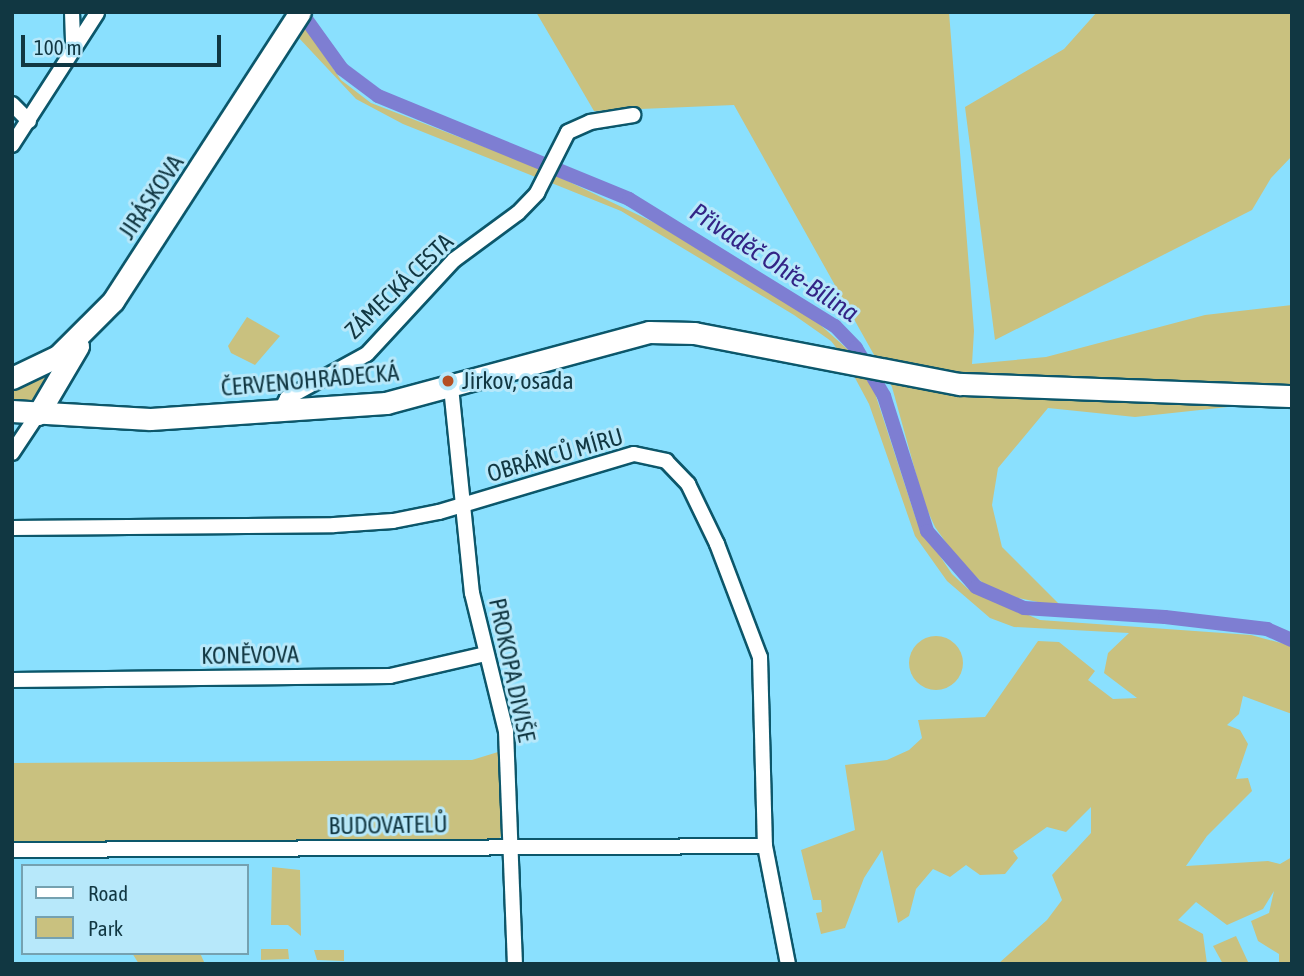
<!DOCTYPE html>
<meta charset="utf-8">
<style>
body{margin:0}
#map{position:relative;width:1304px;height:976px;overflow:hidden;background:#8ae0fe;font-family:"Asap Condensed",sans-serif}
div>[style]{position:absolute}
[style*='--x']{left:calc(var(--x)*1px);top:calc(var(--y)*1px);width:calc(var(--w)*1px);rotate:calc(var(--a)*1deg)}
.green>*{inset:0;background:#c9c17f}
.round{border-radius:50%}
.canal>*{height:14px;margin:-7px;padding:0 7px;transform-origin:7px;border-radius:7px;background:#7e7ed2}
.roads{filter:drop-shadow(2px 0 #0c576b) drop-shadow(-2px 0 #0c576b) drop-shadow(0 2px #0c576b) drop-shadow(0 -2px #0c576b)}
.street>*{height:14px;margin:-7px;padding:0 7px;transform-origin:7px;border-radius:7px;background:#fff}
.secondary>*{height:21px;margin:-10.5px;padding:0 10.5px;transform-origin:10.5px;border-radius:10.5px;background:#fff}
.dots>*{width:19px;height:19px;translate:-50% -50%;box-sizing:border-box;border:4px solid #b7e8fa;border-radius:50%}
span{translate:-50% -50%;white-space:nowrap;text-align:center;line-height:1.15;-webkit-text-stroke:6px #b7e8fa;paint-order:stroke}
.street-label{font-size:24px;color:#113742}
.poi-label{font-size:24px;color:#113742}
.left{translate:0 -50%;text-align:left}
.water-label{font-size:26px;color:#332486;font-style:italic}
.frame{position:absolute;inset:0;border:14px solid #113742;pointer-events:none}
.legend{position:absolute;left:21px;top:864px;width:228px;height:91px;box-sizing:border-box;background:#b7e8fa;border:2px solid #75a1b0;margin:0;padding:9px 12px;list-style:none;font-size:21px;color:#113742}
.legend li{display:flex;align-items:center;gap:14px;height:35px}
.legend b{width:35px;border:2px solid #75a1b0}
.scale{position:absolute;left:21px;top:35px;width:200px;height:32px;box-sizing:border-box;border:4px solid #113742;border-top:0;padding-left:9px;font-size:21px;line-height:24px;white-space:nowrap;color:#113742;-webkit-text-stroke:5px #b7e8fa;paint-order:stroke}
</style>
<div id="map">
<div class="green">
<i style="clip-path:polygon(536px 12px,949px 12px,974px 331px,972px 364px,1046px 357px,1205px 315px,1292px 305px,1292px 400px,1135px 417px,1048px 408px,998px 468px,992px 505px,1002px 547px,1062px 607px,1013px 597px,984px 584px,959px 561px,935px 527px,924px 503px,892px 387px,734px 105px,594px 111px)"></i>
<i style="clip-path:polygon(1097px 12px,1292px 12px,1292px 156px,1271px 178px,1252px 210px,995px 340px,965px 107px,1064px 49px)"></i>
<i style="clip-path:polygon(304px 26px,341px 80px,371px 103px,542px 169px,538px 178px,403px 124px,356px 99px,298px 37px)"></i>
<i style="clip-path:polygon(553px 174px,655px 223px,816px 321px,855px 356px,842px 355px,831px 341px,794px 315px,621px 211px,549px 182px)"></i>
<i style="clip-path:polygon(247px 317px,280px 336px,255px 365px,231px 353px,228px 346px)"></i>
<i style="clip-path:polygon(55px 367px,37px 404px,12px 404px,12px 386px)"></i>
<i style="clip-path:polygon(854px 376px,870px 378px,917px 522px,952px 574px,968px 589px,1040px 620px,1251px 635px,1292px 646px,1292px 714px,1243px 696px,1239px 714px,1227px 725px,1240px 730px,1248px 744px,1236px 779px,1248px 778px,1252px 791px,1207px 836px,1186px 866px,1268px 861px,1280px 864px,1292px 857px,1292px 964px,1279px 964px,1279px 954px,1258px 941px,1251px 921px,1269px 913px,1274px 891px,1263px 909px,1227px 925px,1196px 902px,1178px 920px,1203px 934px,1207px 964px,998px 964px,1047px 920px,1062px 900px,1052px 875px,1091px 833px,1091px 807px,1066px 832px,1047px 827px,1013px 851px,1018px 858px,1005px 874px,980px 875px,966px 865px,950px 877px,933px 869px,916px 889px,909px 916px,898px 923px,882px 850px,864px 878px,845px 928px,821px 934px,816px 913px,822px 912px,821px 900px,813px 900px,801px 850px,855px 830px,845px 765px,887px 760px,909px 750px,922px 738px,918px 720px,985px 717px,1038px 641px,1059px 642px,1095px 671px,1088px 680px,1113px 699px,1137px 698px,1104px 673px,1108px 653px,1129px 633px,1014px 627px,990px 618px,947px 581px,915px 536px,869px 404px)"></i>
<i class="round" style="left:909px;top:636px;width:54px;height:54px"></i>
<i style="clip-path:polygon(498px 752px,502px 835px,498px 840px,12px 843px,12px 763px,472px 760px)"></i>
<i style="clip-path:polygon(272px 867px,300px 870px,301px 936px,288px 925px,271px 925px)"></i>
<i style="clip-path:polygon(1236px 936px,1249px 964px,1223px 964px,1213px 946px)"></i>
<i style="clip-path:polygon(261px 949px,288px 949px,289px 959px,261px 960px)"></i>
<i style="clip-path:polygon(314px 950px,344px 950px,344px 961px,317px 960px)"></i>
<i style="clip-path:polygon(132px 953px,200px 953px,205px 964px,139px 964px)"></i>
</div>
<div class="canal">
<i style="--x:301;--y:12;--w:70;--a:54.3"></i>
<i style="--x:342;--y:69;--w:45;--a:36.9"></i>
<i style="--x:378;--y:96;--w:271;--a:22.3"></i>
<i style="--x:629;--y:199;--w:242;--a:31.7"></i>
<i style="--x:835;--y:326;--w:30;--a:46"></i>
<i style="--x:856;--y:348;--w:56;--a:59.7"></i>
<i style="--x:884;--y:396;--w:142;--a:72.3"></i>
<i style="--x:927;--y:531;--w:74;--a:48.8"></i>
<i style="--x:976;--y:587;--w:52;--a:23.6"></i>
<i style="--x:1024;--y:608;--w:141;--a:3.7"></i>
<i style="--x:1165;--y:617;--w:103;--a:6.7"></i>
<i style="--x:1267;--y:629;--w:27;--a:24"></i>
</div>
<div class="roads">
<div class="street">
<i style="--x:72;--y:12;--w:38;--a:88"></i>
<i style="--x:12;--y:104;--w:24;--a:45"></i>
<i style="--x:12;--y:145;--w:157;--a:-57.2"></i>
<i style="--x:451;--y:387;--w:207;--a:84.2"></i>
<i style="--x:472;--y:593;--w:142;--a:76.2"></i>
<i style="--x:506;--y:731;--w:233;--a:87.8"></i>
<i style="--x:281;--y:410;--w:13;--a:-63"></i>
<i style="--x:287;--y:398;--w:91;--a:-28.8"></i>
<i style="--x:367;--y:354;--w:128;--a:-47.2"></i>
<i style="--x:454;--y:260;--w:79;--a:-36.3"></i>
<i style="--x:518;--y:213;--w:28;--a:-46"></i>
<i style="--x:537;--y:193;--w:68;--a:-63.1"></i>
<i style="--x:568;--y:132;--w:24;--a:-24"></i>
<i style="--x:590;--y:122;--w:44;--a:-9.2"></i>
<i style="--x:12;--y:453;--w:47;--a:-56.3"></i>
<i style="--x:12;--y:528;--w:322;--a:-0.5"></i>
<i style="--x:334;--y:525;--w:59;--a:-3.9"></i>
<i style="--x:393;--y:521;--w:47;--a:-11.1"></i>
<i style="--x:439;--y:512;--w:203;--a:-16.6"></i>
<i style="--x:634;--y:454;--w:33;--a:12"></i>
<i style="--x:666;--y:461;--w:32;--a:46"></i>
<i style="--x:688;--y:484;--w:67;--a:64.2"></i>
<i style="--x:717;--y:544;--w:121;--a:69.2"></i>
<i style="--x:760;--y:657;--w:189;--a:88.5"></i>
<i style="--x:765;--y:846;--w:120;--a:79"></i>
<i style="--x:12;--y:680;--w:378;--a:-0.6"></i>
<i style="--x:390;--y:676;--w:98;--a:-13"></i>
<i style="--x:12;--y:850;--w:753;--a:-0.3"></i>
</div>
<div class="secondary">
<i style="--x:12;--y:378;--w:51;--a:-25.6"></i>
<i style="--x:58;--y:356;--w:78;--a:-45"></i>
<i style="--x:113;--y:301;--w:344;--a:-57.1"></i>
<i style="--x:12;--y:411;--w:138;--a:3.3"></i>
<i style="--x:150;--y:419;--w:237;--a:-3.9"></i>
<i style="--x:386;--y:403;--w:272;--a:-15.1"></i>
<i style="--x:649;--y:332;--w:45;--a:1.3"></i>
<i style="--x:694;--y:333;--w:271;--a:10.9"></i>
<i style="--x:960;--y:384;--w:332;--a:2.1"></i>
<i style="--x:38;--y:414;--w:79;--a:-59.5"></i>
</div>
</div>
<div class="dots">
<i style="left:448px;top:381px;background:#b54f22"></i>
</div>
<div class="street-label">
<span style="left:151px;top:197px;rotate:-56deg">JIRÁSKOVA</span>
<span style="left:399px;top:286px;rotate:-44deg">ZÁMECKÁ CESTA</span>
<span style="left:310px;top:380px;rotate:-5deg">ČERVENOHRÁDECKÁ</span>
<span style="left:555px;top:455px;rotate:-16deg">OBRÁNCŮ MÍRU</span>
<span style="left:250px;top:655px;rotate:-1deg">KONĚVOVA</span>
<span style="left:512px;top:670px;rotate:78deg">PROKOPA DIVIŠE</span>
<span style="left:388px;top:825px;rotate:-1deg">BUDOVATELŮ</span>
</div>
<div class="poi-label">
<span class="left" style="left:462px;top:381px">Jirkov, osada</span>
</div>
<div class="water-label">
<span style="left:774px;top:263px;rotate:33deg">Přivaděč Ohře-Bílina</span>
</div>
<div class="frame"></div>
<ul class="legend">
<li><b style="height:9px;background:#fff"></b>Road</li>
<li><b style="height:19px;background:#c9c17f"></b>Park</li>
</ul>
<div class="scale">100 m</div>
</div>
